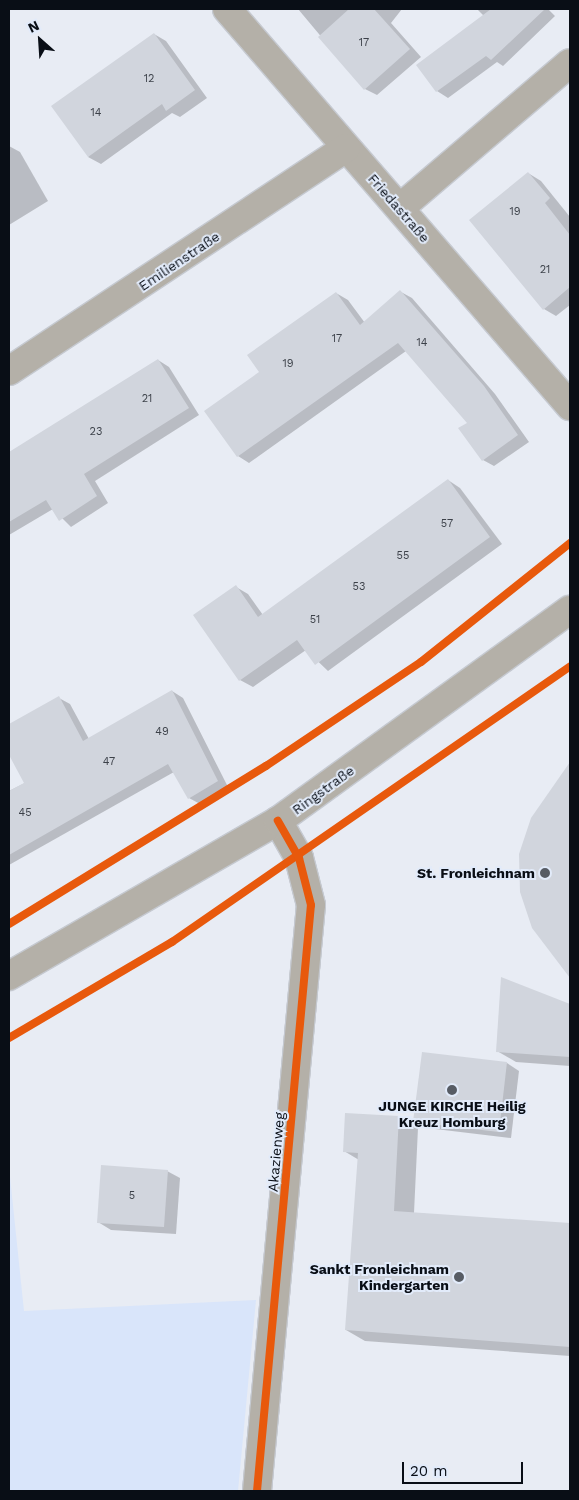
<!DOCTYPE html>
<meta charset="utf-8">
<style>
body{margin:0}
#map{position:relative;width:579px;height:1500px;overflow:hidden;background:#e8ecf4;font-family:"Work Sans",sans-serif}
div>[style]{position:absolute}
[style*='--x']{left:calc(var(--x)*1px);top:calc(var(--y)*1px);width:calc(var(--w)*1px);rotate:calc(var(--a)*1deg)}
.built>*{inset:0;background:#d9e5fa}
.shadow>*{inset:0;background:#0003}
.building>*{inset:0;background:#d1d5dd}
.roads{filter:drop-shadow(1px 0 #c5c9d0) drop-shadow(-1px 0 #c5c9d0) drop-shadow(0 1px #c5c9d0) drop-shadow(0 -1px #c5c9d0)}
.minor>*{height:28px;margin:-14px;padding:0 14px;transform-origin:14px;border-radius:14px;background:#b4b0a8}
.tertiary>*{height:28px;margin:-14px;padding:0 14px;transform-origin:14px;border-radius:14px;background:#b4b0a8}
.cycleway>*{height:8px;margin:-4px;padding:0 4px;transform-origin:4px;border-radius:4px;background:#e8590c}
.dots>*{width:14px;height:14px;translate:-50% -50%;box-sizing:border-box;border:2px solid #e2ebfa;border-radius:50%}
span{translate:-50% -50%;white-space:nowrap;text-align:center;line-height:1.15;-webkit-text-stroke:4px #e2ebfa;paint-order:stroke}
.number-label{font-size:11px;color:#3c4149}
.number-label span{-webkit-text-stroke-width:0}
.street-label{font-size:14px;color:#090e16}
.poi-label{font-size:14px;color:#090e16;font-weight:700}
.right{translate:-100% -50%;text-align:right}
.frame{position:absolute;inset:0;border:10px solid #090e16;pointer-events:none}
.north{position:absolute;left:15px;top:15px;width:50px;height:50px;-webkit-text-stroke:4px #e2ebfa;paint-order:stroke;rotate:334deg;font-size:14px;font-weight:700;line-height:20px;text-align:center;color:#090e16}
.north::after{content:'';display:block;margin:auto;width:18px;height:22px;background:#090e16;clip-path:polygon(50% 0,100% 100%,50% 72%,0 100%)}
.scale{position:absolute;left:402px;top:1462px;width:121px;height:22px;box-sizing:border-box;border:2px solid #090e16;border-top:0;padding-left:6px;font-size:15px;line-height:18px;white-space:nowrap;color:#090e16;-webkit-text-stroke:4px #e2ebfa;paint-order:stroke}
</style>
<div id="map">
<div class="built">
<i style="clip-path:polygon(9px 1167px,24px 1311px,256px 1300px,238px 1491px,9px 1491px)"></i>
</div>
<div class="shadow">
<i style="clip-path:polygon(298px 9px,402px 9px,391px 23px,421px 57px,377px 95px,365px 89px)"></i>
<i style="clip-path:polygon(477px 9px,548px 9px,555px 16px,503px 66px,497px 62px,448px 98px,437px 91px,484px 16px)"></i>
<i style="clip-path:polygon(154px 34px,166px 41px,207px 98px,180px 117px,172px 113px,101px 164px,88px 157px)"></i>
<i style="clip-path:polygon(9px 146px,20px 152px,48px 201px,9px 225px)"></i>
<i style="clip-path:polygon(528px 173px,541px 181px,570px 217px,570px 305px,556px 316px,544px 309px)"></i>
<i style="clip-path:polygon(401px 292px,412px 298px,495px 394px,529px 442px,494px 466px,483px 460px,468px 423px,406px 351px,249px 463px,238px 456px,261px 372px,336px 293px,348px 300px,365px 323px)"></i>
<i style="clip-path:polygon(158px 360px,169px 367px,199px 415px,95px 481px,108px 503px,71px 527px,53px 509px,9px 535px,9px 453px)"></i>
<i style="clip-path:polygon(448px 480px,460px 488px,502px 544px,328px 671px,306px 650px,253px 687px,240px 680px,236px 587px,248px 594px,263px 615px)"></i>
<i style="clip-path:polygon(172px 691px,183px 698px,228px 787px,200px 804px,189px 798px,174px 772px,9px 865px,9px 791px,25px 783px,9px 753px,9px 725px,59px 698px,70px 704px,89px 739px)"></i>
<i style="clip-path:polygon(570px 775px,570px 975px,533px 927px,554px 788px)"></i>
<i style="clip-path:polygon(503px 979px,570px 1005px,570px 1066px,516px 1062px,497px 1051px)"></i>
<i style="clip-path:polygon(507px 1063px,519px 1071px,511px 1138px,427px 1128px,414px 1121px)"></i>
<i style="clip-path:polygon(570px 1113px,570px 1135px,569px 1134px)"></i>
<i style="clip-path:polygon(399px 1117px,418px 1128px,414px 1213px,570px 1225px,570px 1356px,365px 1341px,346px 1330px,359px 1160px,344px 1151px)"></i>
<i style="clip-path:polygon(167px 1171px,180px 1178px,176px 1234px,111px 1230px,98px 1222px)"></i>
</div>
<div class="building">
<i style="clip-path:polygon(349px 9px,374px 9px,410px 49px,364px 90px,318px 37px)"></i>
<i style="clip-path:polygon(491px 9px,545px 9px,491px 60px,486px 56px,436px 92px,416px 65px)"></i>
<i style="clip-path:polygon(154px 33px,195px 90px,166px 111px,162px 104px,88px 157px,51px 106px)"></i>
<i style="clip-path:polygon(528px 172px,550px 198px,545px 203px,570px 235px,570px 287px,543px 310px,469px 220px)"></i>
<i style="clip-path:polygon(400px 290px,484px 386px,518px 435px,482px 461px,458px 428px,467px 423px,398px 343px,237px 457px,204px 411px,259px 372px,247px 355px,336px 292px,360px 325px)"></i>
<i style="clip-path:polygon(158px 359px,189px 408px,84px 474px,97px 496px,59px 521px,46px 500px,9px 522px,9px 452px)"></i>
<i style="clip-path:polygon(448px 479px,490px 537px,315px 665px,297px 640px,239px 681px,193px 615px,236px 585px,258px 617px)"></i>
<i style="clip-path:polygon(172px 690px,218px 781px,188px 799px,168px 764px,9px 855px,9px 791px,24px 783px,9px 755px,9px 724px,59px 696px,83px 741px)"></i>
<i style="clip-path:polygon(570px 762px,570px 978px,532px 928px,520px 892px,519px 854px,531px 818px)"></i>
<i style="clip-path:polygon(501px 977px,570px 1004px,570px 1057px,496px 1052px)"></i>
<i style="clip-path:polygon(422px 1052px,507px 1062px,499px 1132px,413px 1122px)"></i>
<i style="clip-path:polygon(345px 1113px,399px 1116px,394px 1211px,570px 1223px,570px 1347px,345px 1330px,358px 1153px,343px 1152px)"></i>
<i style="clip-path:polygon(101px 1165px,168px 1170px,164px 1227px,97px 1223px)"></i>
</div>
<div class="roads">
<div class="minor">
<i style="--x:227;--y:9;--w:525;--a:49.17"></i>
<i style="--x:400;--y:208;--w:223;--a:-40.5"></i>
<i style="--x:9;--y:371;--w:404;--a:-33.5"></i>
<i style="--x:257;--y:1491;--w:588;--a:-84.74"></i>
<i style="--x:311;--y:905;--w:49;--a:-104.3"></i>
<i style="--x:299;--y:858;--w:43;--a:-119.6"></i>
</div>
<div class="tertiary">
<i style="--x:9;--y:976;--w:310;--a:-30"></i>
<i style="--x:278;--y:821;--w:360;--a:-35.9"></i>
</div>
</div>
<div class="cycleway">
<i style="--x:9;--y:924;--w:302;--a:-31.6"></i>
<i style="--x:266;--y:766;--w:187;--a:-33.9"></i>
<i style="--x:421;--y:662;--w:191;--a:-38.6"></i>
<i style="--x:9;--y:1038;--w:189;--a:-30.5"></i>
<i style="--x:172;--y:942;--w:484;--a:-34.7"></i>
<i style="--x:257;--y:1491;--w:588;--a:-84.74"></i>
<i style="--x:311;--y:905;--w:49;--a:-104.3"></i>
<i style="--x:299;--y:858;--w:43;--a:-119.6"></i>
</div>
<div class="dots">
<i style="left:545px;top:873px;background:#575c64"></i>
<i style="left:452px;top:1090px;background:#575c64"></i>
<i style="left:459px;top:1277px;background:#575c64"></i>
</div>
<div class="number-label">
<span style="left:364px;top:43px">17</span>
<span style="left:149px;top:79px">12</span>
<span style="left:96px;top:113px">14</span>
<span style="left:515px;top:212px">19</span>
<span style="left:545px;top:270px">21</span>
<span style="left:337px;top:339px">17</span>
<span style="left:422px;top:343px">14</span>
<span style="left:288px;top:364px">19</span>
<span style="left:147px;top:399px">21</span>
<span style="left:96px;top:432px">23</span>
<span style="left:447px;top:524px">57</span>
<span style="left:403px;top:556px">55</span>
<span style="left:359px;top:587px">53</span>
<span style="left:315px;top:620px">51</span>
<span style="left:162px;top:732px">49</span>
<span style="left:109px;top:762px">47</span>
<span style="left:25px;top:813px">45</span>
<span style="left:132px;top:1196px">5</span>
</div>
<div class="street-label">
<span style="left:399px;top:208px;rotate:49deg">Friedastraße</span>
<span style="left:179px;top:261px;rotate:-34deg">Emilienstraße</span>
<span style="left:323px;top:790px;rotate:-36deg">Ringstraße</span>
<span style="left:276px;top:1152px;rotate:-85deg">Akazienweg</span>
</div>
<div class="poi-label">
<span class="right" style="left:535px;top:873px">St. Fronleichnam</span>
<span style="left:452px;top:1114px">JUNGE KIRCHE Heilig<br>Kreuz Homburg</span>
<span class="right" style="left:449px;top:1277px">Sankt Fronleichnam<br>Kindergarten</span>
</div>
<div class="frame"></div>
<div class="north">N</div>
<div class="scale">20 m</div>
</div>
